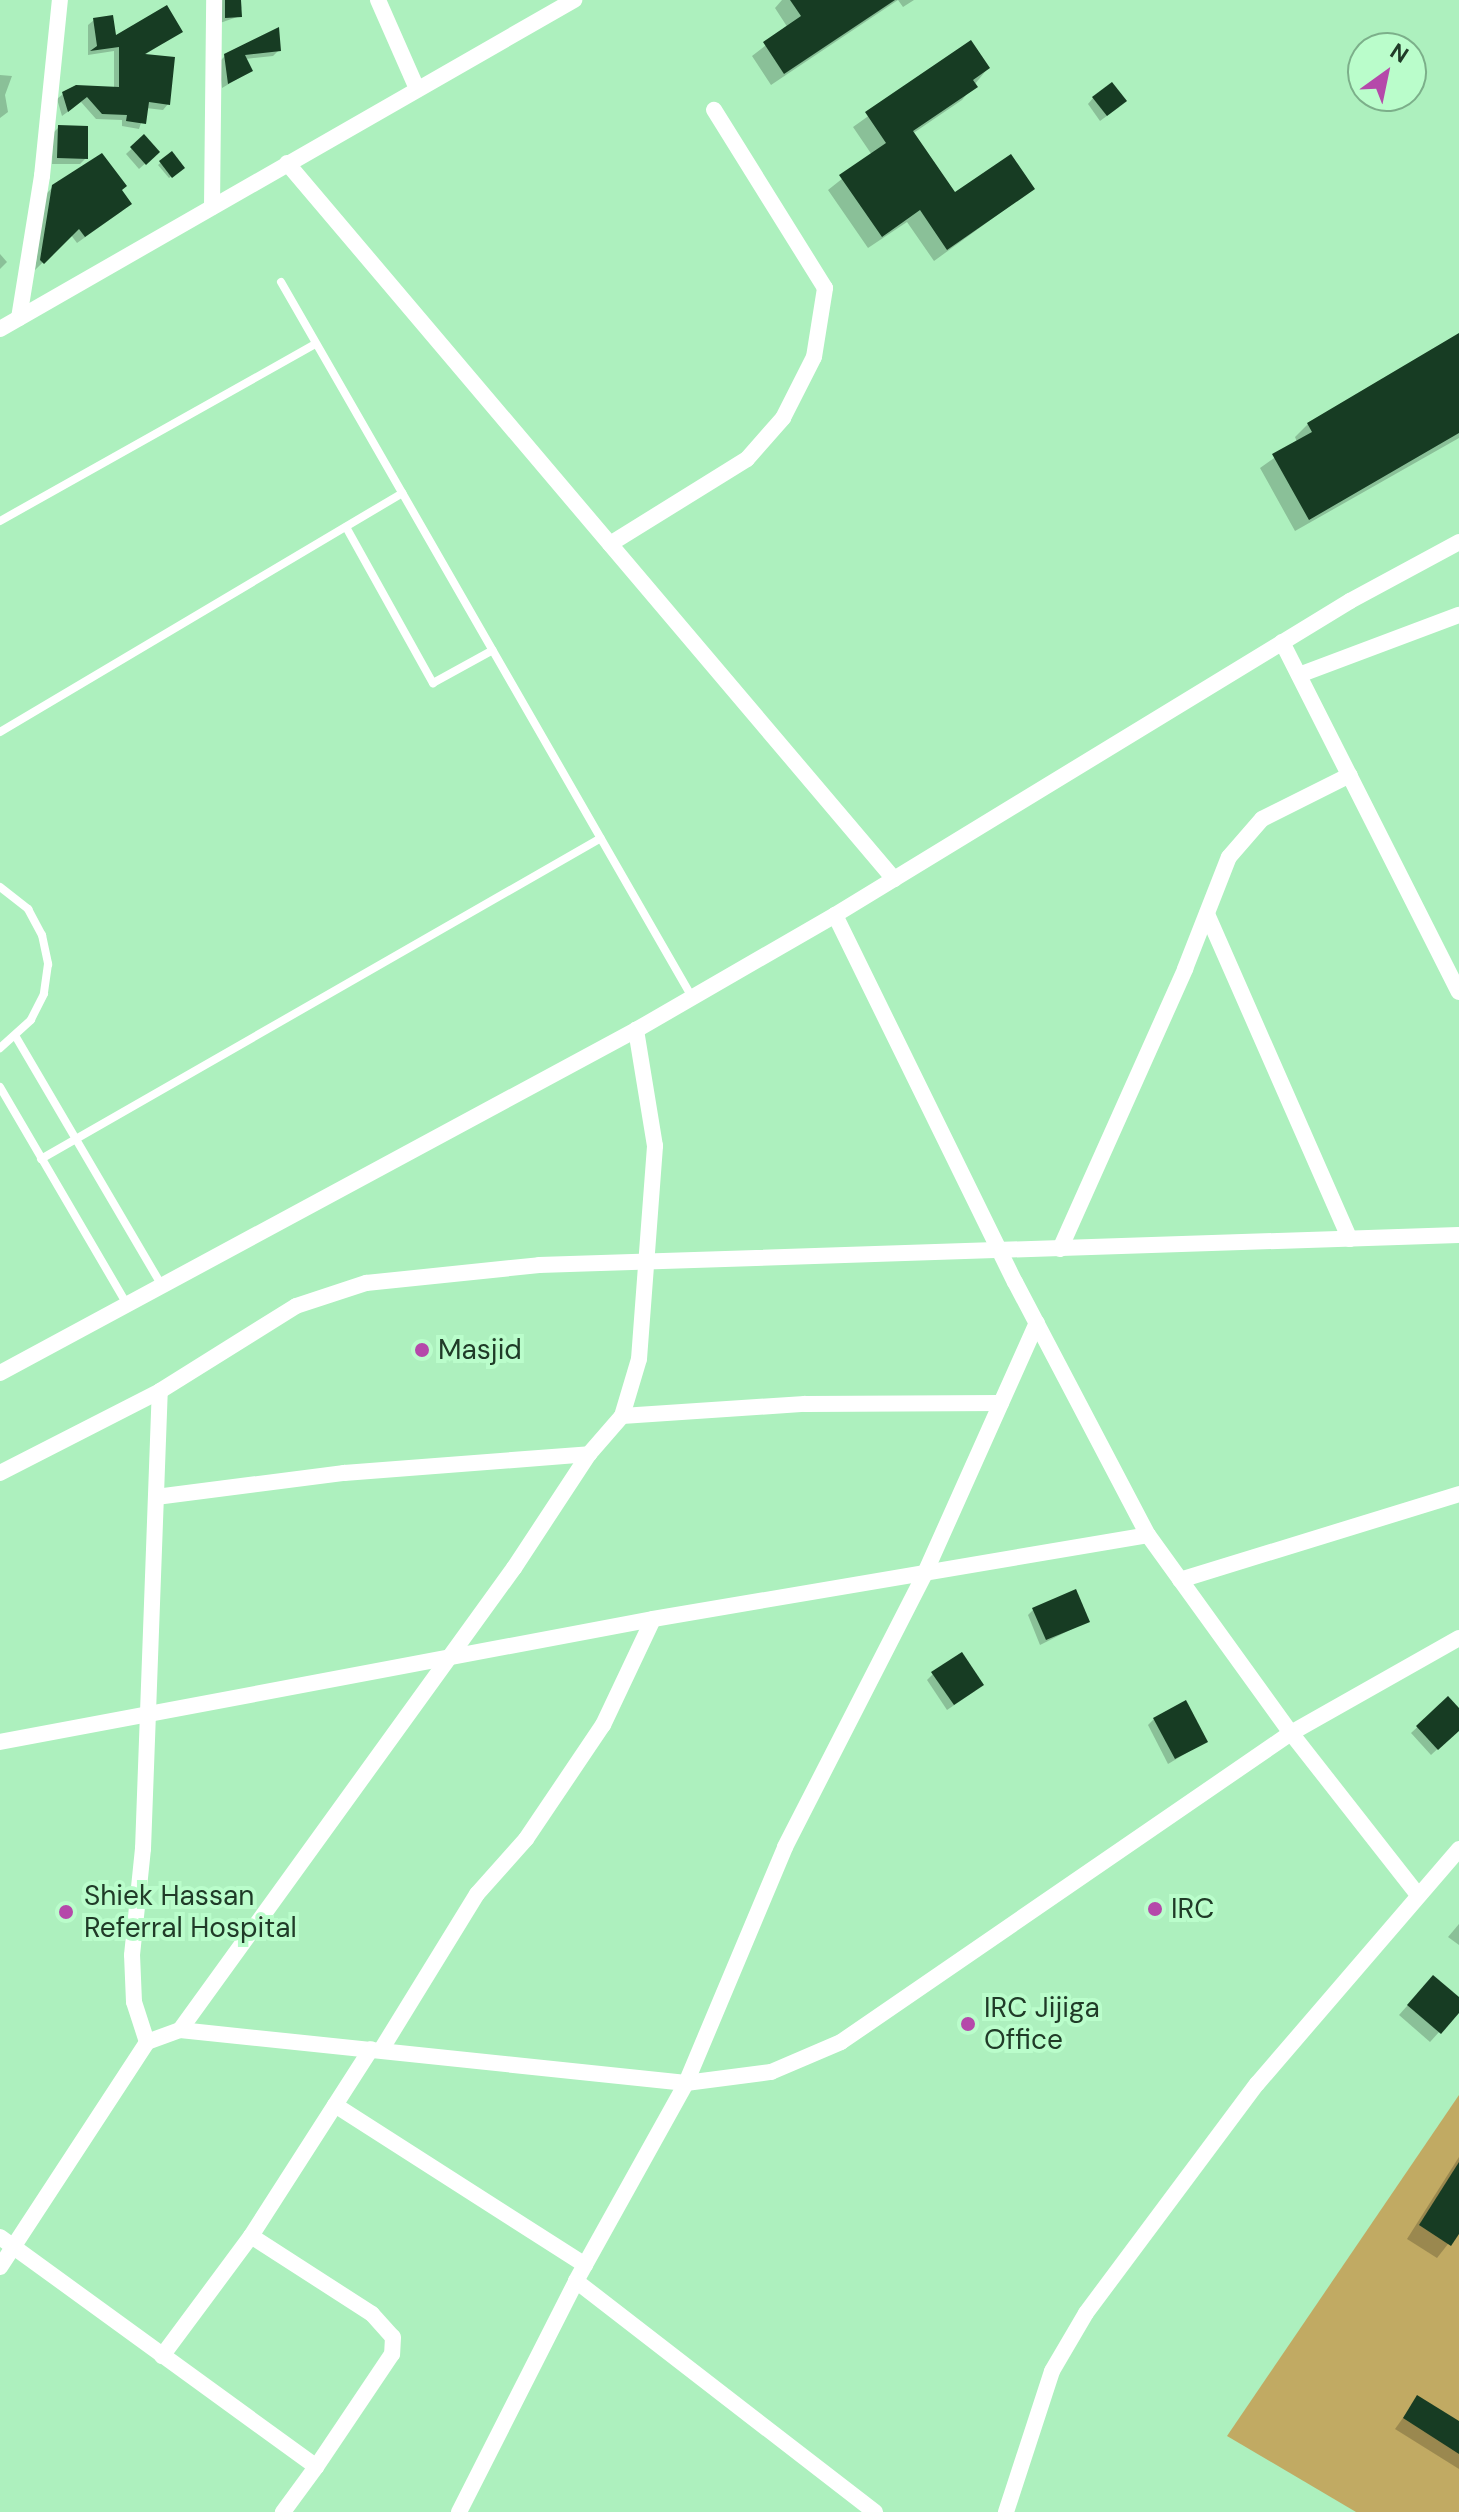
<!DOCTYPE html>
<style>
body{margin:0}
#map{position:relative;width:1459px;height:2512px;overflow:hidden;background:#adf0be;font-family:"DM Sans",sans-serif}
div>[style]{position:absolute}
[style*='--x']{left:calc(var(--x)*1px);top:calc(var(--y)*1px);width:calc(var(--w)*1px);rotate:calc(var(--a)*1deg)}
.green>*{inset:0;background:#c1aa63}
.shadow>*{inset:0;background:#0003}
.building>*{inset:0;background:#173c23}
.lane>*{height:8px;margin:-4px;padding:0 4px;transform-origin:4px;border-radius:4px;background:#fff}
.street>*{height:16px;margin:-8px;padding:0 8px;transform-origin:8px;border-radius:8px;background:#fff}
.dots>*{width:22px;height:22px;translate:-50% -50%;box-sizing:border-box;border:4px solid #bafdcb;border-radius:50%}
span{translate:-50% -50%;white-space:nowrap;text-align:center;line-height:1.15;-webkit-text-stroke:8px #bafdcb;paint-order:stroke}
.poi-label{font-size:28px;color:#203b28}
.left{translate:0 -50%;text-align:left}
.north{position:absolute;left:1347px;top:32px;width:80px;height:80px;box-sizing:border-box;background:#bafdcb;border:2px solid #7caf8a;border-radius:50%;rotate:33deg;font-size:22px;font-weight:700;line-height:32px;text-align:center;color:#203b28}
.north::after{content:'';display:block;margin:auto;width:28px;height:36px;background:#b549aa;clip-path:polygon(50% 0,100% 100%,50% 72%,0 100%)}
</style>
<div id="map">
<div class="green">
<i style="clip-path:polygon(1459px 2095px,1459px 2512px,1356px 2512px,1227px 2436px)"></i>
</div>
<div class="shadow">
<i style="clip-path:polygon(215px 0,239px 0,240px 16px,220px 23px)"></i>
<i style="clip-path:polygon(782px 0,914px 0,903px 7px,898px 0,771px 85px,752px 56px,788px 28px,775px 8px)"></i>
<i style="clip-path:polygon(94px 20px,114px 38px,181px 31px,143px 56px,168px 104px,163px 110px,146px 108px,139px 129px,122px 126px,122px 120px,96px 119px,81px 102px,62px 116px,57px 99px,63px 94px,114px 89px,114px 51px,88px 55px,88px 25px)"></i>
<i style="clip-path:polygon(971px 43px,988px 68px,962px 100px,912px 134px,954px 195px,1033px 189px,934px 261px,907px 222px,868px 248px,828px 190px,872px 155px,853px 127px)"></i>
<i style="clip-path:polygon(279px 50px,273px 56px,245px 59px,251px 71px,222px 88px,219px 62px,226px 55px)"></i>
<i style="clip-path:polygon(0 75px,12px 76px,5px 95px,8px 112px,0 118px)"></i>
<i style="clip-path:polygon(1093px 98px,1119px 107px,1100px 121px,1088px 104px)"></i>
<i style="clip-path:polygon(59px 127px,86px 158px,80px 164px,52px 164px,53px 133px)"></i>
<i style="clip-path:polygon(144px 137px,158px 152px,139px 169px,126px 154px)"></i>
<i style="clip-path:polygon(172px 154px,182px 168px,169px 178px,158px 165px)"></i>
<i style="clip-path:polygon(53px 187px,122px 211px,77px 243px,71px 235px,35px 270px,45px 195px)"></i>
<i style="clip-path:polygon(0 254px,7px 262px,0 269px)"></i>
<i style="clip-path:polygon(1459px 344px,1459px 438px,1295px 531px,1260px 468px,1297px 442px,1295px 437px,1308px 424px)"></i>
<i style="clip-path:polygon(1034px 1609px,1088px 1621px,1040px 1645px,1028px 1615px)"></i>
<i style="clip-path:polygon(933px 1674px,975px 1691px,947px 1710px,927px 1680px)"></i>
<i style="clip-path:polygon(1448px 1699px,1459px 1711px,1459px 1729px,1431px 1755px,1411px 1733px)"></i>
<i style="clip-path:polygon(1154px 1719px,1205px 1742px,1168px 1764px,1148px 1725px)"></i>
<i style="clip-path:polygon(1459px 1924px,1459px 1945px,1448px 1937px)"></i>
<i style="clip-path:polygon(1424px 1987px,1459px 2000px,1459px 2010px,1430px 2042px,1399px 2015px)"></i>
<i style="clip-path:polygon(1459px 2157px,1459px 2230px,1437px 2258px,1407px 2239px)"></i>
<i style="clip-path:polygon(1418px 2397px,1459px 2423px,1459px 2469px,1395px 2429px)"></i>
</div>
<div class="building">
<i style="clip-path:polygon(225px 0,241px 0,242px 17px,225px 18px)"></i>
<i style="clip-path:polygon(790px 0,895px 0,784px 74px,763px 42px,801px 16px)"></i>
<i style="clip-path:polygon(167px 5px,183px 32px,145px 54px,175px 57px,170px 105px,149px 102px,146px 124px,126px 121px,127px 115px,102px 114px,87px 97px,68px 112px,62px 92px,76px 85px,119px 87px,119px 47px,90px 51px,97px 46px,93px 18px,113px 15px,116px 35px)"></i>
<i style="clip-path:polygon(279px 27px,281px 51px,245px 55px,253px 71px,228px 84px,224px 54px)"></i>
<i style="clip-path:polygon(971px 40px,990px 68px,973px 80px,978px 87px,913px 131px,955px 192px,1011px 154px,1035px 189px,947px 250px,920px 210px,882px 237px,839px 175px,886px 143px,865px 112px)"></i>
<i style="clip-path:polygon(1112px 82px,1127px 101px,1107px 116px,1092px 97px)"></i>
<i style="clip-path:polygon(58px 125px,88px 126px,88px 159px,57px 158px)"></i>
<i style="clip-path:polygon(144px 134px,160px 152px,146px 165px,130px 147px)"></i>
<i style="clip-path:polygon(172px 151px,185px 168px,172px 178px,159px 161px)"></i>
<i style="clip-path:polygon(102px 153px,127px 186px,122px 190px,132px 204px,85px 237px,79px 229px,44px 264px,40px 260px,52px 185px)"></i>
<i style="clip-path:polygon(1459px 333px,1459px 433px,1309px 520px,1272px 454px,1312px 432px,1307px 423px)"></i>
<i style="clip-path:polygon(1076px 1589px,1090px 1622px,1046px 1640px,1032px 1608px)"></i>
<i style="clip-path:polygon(962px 1652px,984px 1685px,954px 1705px,931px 1672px)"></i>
<i style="clip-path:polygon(1448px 1696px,1459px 1708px,1459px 1731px,1438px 1750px,1416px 1726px)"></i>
<i style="clip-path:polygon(1186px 1700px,1208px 1742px,1175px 1759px,1153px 1718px)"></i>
<i style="clip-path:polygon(1433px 1975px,1459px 1997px,1459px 2013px,1441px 2034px,1407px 2005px)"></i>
<i style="clip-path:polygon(1459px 2162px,1459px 2234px,1451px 2246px,1419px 2225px)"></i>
<i style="clip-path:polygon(1417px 2395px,1459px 2421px,1459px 2454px,1403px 2418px)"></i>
</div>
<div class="lane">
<i style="--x:281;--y:282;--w:825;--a:60.11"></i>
<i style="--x:0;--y:521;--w:362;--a:-29.3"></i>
<i style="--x:346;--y:527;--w:179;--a:60.9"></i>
<i style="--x:433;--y:683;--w:68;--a:-28.8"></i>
<i style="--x:0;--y:732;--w:468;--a:-30.7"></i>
<i style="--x:0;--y:887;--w:36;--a:38"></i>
<i style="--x:28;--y:909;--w:30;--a:62"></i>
<i style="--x:42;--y:935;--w:30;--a:78"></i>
<i style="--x:48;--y:964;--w:30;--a:98"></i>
<i style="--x:44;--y:994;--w:29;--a:117"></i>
<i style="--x:31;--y:1020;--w:42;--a:137.9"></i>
<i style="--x:16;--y:1037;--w:289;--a:59.6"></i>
<i style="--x:0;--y:1087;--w:251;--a:59.7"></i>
<i style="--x:41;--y:1159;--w:645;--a:-29.82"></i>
</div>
<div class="street">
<i style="--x:378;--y:0;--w:97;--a:66.3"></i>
<i style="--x:287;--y:163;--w:939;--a:49.71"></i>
<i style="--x:212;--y:207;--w:207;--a:-89.4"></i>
<i style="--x:19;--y:318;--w:144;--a:-80.8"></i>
<i style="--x:42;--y:176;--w:177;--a:-84.2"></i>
<i style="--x:0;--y:329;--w:662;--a:-29.82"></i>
<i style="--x:610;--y:544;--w:161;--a:-31.8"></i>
<i style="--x:747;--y:459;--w:55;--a:-48.7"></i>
<i style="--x:783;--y:418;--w:68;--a:-63.1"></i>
<i style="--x:814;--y:357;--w:70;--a:-80.9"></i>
<i style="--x:825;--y:288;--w:210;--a:-121.9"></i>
<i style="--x:1282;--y:642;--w:392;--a:63.2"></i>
<i style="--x:1299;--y:675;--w:171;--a:-20.6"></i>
<i style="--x:1207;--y:914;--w:355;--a:66.3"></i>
<i style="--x:835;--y:915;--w:409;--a:63.9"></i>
<i style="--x:1015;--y:1282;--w:286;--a:62.3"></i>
<i style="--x:1148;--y:1535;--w:244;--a:54.2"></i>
<i style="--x:1291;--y:1733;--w:206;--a:51.9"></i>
<i style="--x:1060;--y:1249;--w:307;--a:-65.9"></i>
<i style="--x:1185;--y:969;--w:120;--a:-68.6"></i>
<i style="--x:1229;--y:857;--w:50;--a:-49"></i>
<i style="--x:1262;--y:819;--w:98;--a:-26.6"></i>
<i style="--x:0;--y:1373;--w:723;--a:-28.34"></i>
<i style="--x:636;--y:1030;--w:230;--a:-30"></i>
<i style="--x:835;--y:915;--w:603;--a:-31.37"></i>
<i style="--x:1350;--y:601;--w:124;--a:-28.4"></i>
<i style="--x:622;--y:1416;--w:183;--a:-3.8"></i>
<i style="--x:805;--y:1404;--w:196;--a:-0.3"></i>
<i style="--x:0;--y:1473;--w:180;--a:-27.1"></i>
<i style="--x:160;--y:1391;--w:160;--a:-32"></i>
<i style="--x:296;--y:1306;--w:74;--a:-18.2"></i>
<i style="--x:366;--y:1283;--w:174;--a:-5.9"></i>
<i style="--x:539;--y:1265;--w:920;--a:-1.87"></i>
<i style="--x:156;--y:1497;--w:190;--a:-7.3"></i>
<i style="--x:344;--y:1473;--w:246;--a:-4.4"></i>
<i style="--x:1180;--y:1580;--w:292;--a:-17.1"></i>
<i style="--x:0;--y:1742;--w:664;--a:-10.67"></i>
<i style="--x:653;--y:1619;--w:502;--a:-9.63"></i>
<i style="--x:180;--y:2030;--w:570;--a:-54.14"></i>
<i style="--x:514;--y:1568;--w:136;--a:-56.7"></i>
<i style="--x:589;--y:1454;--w:50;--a:-49"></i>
<i style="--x:622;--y:1416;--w:59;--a:-73.4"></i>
<i style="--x:639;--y:1359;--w:214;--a:-85.7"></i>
<i style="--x:655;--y:1146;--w:118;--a:-99.3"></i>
<i style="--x:147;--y:2042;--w:42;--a:-108"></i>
<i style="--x:134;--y:2002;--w:47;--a:-92.4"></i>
<i style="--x:132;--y:1955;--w:107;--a:-84.1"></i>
<i style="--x:143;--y:1849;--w:458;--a:-87.9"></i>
<i style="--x:381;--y:2050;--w:183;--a:-58.4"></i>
<i style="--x:477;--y:1894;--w:74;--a:-48.3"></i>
<i style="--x:526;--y:1839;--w:138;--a:-56"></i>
<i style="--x:603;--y:1725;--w:117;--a:-64.7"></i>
<i style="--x:335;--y:2105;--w:297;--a:32.6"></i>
<i style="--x:251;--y:2236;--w:144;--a:32.8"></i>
<i style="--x:372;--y:2314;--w:31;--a:48"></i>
<i style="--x:393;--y:2337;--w:17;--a:93"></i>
<i style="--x:392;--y:2354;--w:136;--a:123.9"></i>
<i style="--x:0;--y:2237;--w:391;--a:36"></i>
<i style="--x:316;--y:2467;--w:56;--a:126.3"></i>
<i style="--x:0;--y:2267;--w:269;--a:-56.8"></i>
<i style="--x:147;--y:2042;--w:35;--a:-20"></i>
<i style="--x:180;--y:2030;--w:509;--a:5.98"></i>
<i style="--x:686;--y:2083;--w:86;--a:-7.4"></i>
<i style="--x:771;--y:2072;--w:76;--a:-23.2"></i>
<i style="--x:841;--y:2042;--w:546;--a:-34.48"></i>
<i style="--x:1291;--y:1733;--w:193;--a:-29.5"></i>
<i style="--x:576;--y:2281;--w:378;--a:37.7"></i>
<i style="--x:162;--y:2356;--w:149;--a:-53.4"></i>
<i style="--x:251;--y:2236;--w:222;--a:-57.3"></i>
<i style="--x:459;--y:2512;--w:259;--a:-63.1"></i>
<i style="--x:576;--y:2281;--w:227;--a:-60.9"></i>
<i style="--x:686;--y:2083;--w:256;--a:-67.2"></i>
<i style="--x:785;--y:1847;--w:308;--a:-62.9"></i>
<i style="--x:925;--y:1573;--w:274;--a:-65.9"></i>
<i style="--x:1006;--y:2512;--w:148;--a:-71.9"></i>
<i style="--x:1052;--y:2371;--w:67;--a:-59.6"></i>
<i style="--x:1086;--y:2313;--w:286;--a:-53.3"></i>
<i style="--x:1257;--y:2084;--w:310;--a:-49.3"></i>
</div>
<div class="dots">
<i style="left:422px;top:1350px;background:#b549aa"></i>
<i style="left:1155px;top:1909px;background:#b549aa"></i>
<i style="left:66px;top:1912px;background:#b549aa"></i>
<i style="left:968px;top:2024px;background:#b549aa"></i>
</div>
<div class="poi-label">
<span class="left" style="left:438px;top:1350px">Masjid</span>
<span class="left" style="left:84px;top:1912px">Shiek Hassan<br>Referral Hospital</span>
<span class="left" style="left:1171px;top:1909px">IRC</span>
<span class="left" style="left:984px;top:2024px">IRC Jijiga<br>Office</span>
</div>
<div class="north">N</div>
</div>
